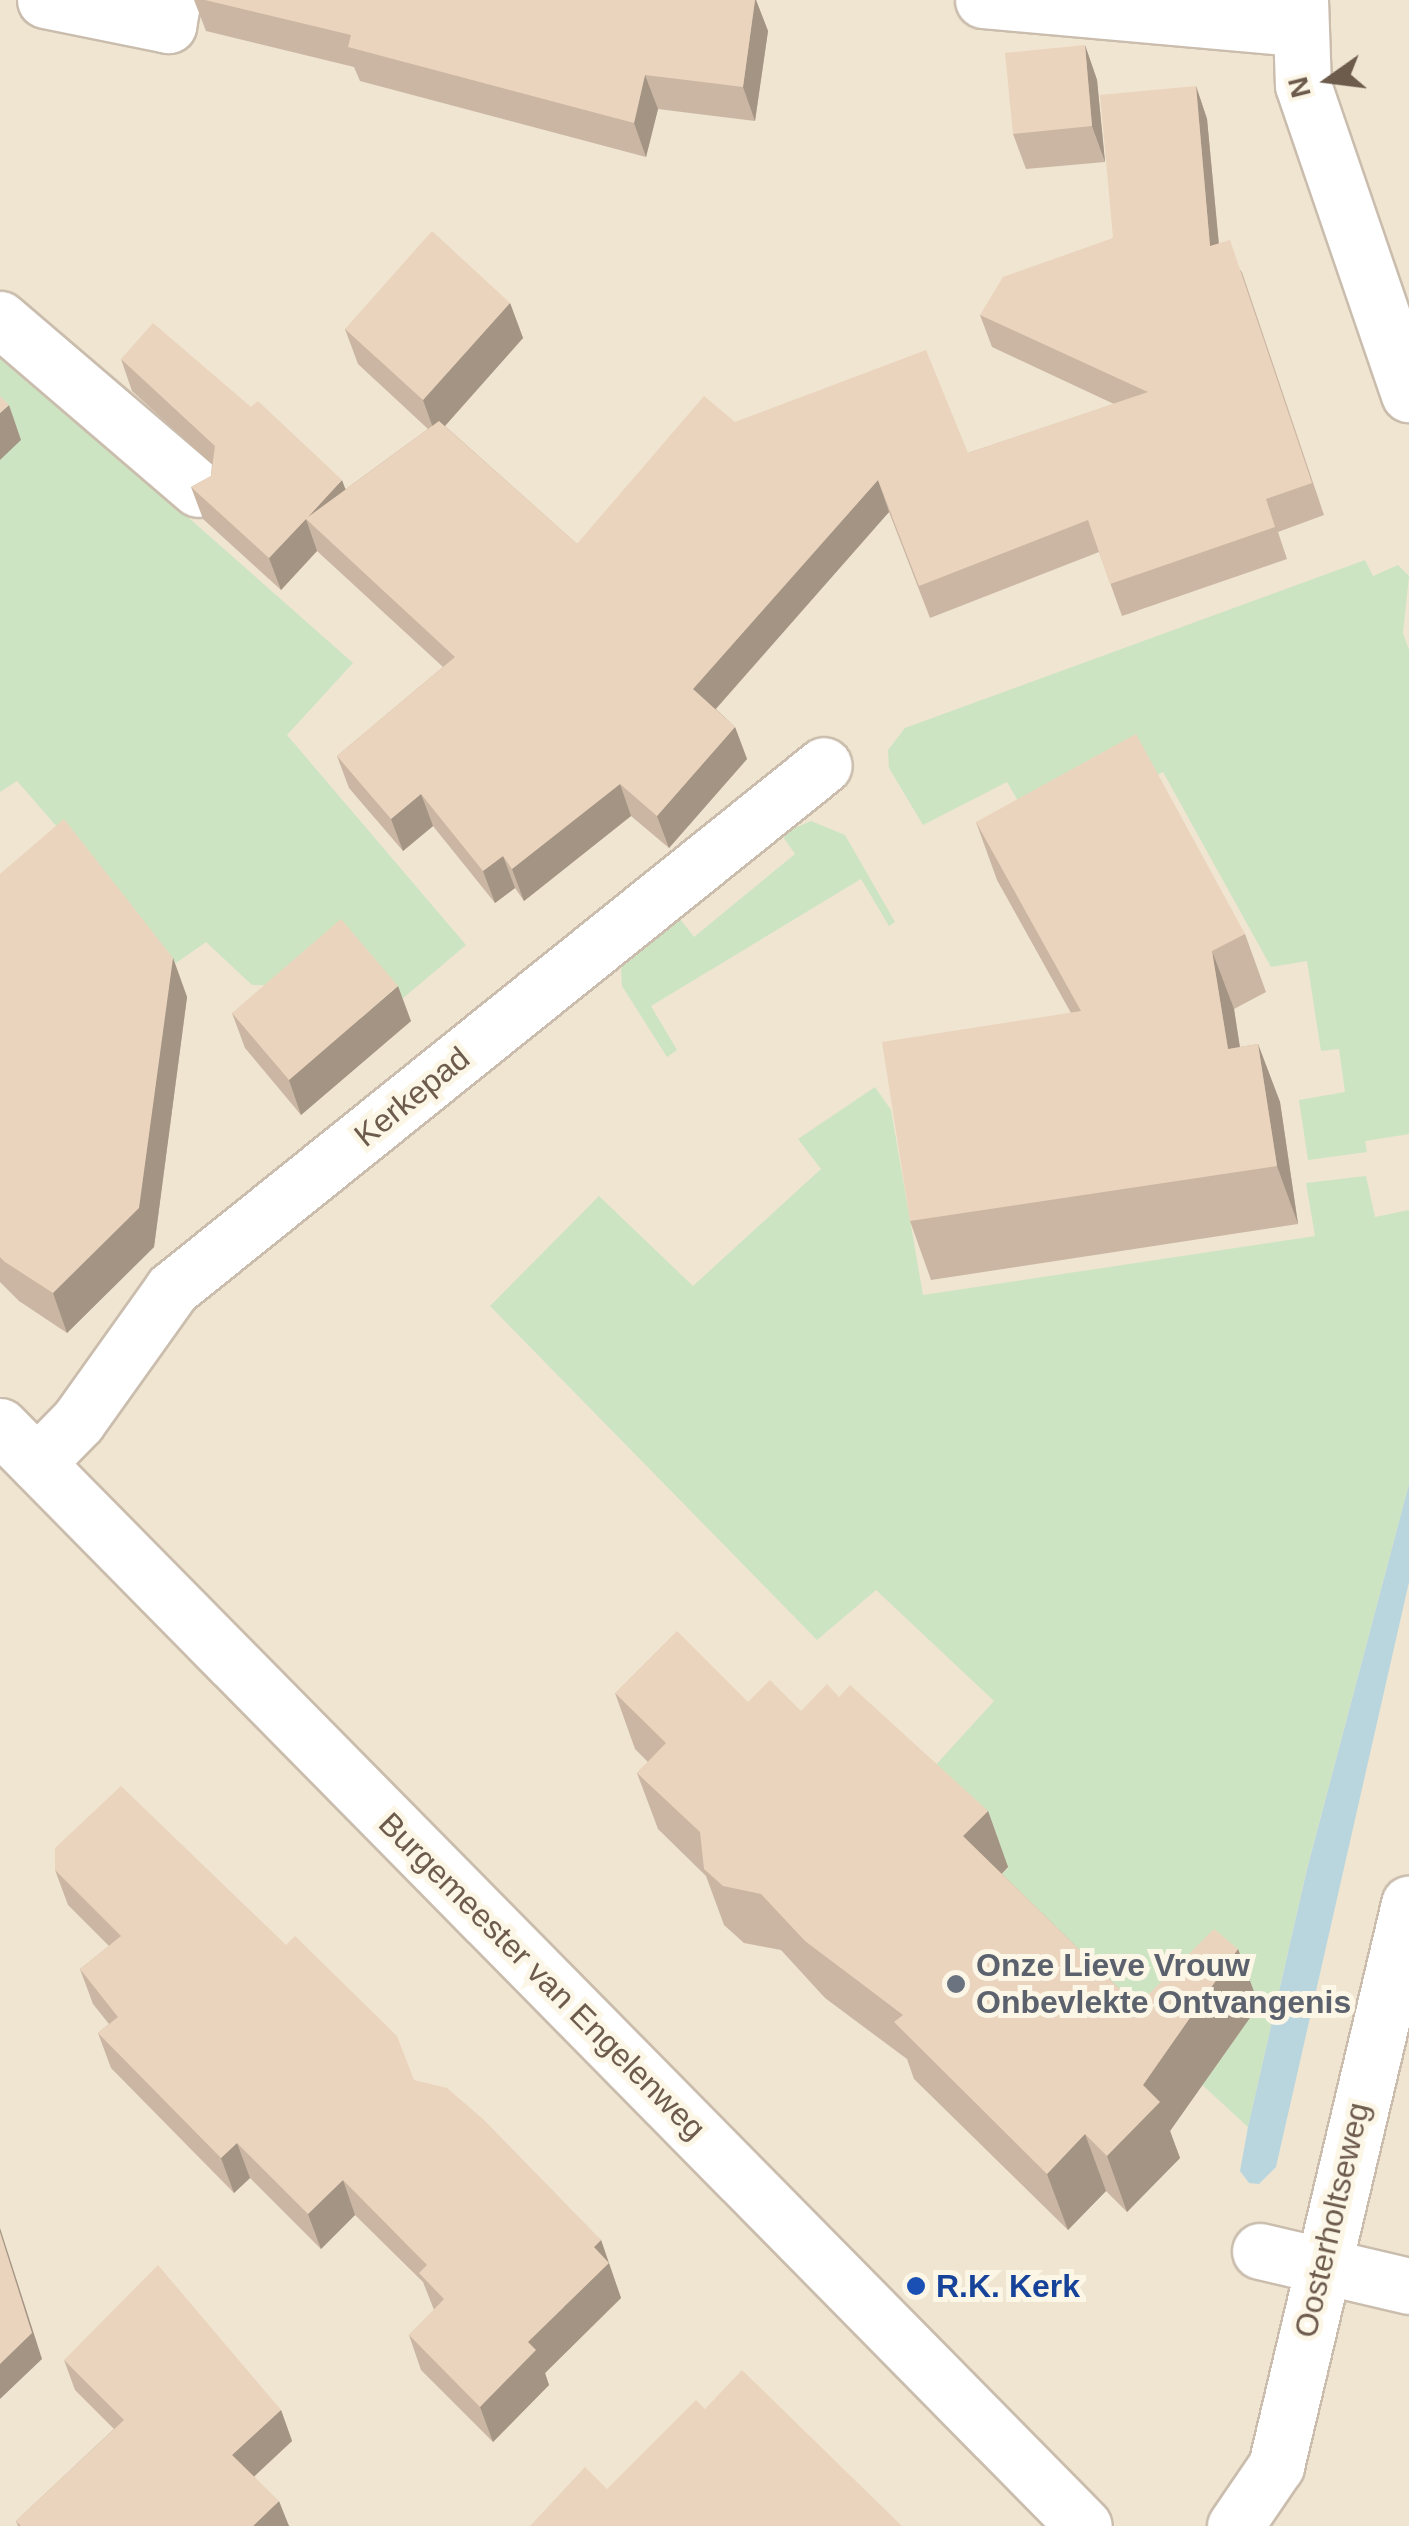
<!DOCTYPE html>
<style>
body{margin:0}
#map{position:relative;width:1409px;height:2526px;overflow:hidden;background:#f9f2e2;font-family:Helvetica,sans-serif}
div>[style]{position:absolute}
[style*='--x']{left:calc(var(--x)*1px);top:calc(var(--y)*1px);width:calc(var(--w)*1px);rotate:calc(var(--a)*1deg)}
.residential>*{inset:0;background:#efe5d1}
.green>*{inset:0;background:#cde4c2}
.water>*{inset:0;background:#b9d6df}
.roads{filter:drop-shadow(2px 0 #cabdad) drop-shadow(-2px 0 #cabdad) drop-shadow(0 2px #cabdad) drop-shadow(0 -2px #cabdad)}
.minor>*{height:55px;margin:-27.5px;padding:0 27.5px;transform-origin:27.5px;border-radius:27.5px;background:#fff}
.wall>*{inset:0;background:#cab6a3}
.shaded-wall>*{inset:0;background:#a49484}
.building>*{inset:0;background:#ebd4bd}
.dots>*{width:28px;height:28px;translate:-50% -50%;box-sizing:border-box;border:5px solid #fcf6e7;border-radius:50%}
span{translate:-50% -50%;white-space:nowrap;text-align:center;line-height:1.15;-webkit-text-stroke:10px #fcf6e7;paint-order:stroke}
.street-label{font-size:32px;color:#6d5b4c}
.worship-label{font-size:32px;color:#5b616d;font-weight:700}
.left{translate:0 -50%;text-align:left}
.transit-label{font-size:32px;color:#164399;font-weight:700}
.north{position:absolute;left:1279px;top:30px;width:100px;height:100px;-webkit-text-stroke:8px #fcf6e7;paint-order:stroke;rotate:256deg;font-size:28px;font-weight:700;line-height:40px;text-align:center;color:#6d5b4c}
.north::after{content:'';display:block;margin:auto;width:35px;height:45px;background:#6d5b4c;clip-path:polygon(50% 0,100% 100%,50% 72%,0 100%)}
</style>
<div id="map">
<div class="residential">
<i style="clip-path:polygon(0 0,1409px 0,1409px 2526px,0 2526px)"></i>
</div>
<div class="green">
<i style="clip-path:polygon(0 351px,353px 663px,287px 735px,466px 945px,382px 1016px,325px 986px,252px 985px,206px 942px,176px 963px,17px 781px,0 792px)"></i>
<i style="clip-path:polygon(1365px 560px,1373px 576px,1398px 565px,1409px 576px,1403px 633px,1409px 650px,1409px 1134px,1365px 1141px,1367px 1152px,1308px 1160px,1299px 1100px,1345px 1092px,1339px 1049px,1321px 1051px,1307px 961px,1271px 967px,1163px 772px,1039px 837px,1007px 782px,923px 825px,889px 768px,888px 750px,905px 728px)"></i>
<i style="clip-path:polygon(811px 821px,845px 835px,895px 922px,889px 926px,861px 879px,651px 1006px,677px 1050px,667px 1057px,622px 986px,621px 968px,680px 919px,694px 937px,795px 854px,781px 834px)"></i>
<i style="clip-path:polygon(875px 1087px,891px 1110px,923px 1295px,1315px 1236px,1306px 1183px,1366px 1176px,1375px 1217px,1409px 1210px,1409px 1484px,1307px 1868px,1248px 2127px,988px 1888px,1008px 1868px,923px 1779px,994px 1701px,876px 1590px,817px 1640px,490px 1306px,599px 1196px,693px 1286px,821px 1169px,798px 1139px)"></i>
</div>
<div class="water">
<i style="clip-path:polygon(1409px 1484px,1409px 1582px,1276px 2167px,1259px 2184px,1249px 2183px,1240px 2171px,1248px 2127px,1307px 1869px)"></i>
</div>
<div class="roads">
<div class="minor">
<i style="--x:45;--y:0;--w:126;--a:11.5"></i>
<i style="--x:168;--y:25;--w:25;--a:-79"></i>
<i style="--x:983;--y:0;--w:316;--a:5.1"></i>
<i style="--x:1300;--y:0;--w:85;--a:88"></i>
<i style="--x:1303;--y:85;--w:327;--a:71.1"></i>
<i style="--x:0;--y:319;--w:261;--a:40.6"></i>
<i style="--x:0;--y:1426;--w:1544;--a:45.42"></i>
<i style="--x:37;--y:1463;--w:59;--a:-45.7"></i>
<i style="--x:78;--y:1421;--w:162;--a:-54.5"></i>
<i style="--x:172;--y:1289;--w:836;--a:-38.79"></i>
<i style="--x:1260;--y:2251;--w:153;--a:13.2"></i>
<i style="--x:1235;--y:2526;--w:73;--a:-55.7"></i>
<i style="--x:1276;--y:2466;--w:578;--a:-76.69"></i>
</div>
</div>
<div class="wall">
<i style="clip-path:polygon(194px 0,756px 0,768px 31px,755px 121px,658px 109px,646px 157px,360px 81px,354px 67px,206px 31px)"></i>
<i style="clip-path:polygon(1085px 45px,1097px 80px,1105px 162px,1026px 169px,1013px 134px)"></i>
<i style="clip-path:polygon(1196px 86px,1207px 119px,1219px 244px,1242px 272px,1324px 515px,1278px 532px,1287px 559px,1122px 616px,1099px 552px,930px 618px,889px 512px,716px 709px,735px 727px,747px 759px,669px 848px,631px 816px,524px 901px,515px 888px,495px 903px,433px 826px,403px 851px,349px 788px,337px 756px,443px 667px,317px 551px,281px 590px,203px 519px,191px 487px,211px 476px,212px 464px,132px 391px,121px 359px,346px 489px,428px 429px,358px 364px,345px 329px,510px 303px,523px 338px,445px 426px,577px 544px,735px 422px,968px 453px,1114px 404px,992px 347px,980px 315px,1113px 238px)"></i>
<i style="clip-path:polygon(976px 822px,1245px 934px,1266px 992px,1234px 1009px,1240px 1047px,1258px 1044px,1280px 1102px,1298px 1224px,931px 1280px,910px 1221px,1071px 1013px,997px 880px)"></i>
<i style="clip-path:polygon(0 874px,173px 958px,187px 997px,154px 1247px,67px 1333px,19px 1301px,0 1282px)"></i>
<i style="clip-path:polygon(232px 1013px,411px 1021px,301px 1115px,245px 1048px)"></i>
<i style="clip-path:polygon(615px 1693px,748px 1702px,801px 1711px,839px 1697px,988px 1811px,1008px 1867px,1002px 1874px,1137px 2006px,1238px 1949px,1259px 2005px,1170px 2131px,1180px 2158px,1127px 2212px,1106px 2191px,1068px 2230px,914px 2079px,907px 2059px,825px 1998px,781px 1950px,744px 1943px,724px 1925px,706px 1876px,658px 1829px,637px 1773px,648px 1762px,635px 1749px)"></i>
<i style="clip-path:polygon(55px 1870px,414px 2080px,601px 2240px,621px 2298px,545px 2373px,549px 2385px,493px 2442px,421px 2370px,409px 2335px,434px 2310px,423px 2282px,355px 2215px,321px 2249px,250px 2178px,234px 2193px,111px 2068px,98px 2033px,109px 2024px,93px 2004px,80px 1969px,109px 1946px,68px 1905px)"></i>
<i style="clip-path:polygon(64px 2360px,281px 2410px,292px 2441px,254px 2476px,289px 2526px,18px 2526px,16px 2521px,114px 2429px,75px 2390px)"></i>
</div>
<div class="shaded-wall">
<i style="clip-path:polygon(755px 0,756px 0,768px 31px,755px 121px,743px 87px)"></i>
<i style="clip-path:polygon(1085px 45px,1097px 80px,1105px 162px,1092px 126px)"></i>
<i style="clip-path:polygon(645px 75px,658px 109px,646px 157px,634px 123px)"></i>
<i style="clip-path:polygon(1196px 86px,1207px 119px,1222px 279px,1210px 246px)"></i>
<i style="clip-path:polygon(510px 303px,523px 338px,436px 436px,423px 400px)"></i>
<i style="clip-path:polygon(9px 405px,21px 440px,0 460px,0 413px)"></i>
<i style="clip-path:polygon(342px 480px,354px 512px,308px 517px)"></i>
<i style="clip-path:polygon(878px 480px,889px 512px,705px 721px,693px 689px)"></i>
<i style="clip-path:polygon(306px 519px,317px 551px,281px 590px,269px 558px)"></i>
<i style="clip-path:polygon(735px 727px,747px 759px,669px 848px,657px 816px)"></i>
<i style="clip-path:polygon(620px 784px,631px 816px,524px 901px,512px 869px)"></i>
<i style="clip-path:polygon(421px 794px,433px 826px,403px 851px,391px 819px)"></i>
<i style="clip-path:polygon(503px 856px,515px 888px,495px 903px,483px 871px)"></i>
<i style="clip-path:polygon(1212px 951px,1234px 1009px,1249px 1107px,1228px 1049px)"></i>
<i style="clip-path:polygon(173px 958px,187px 997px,154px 1247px,67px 1333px,53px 1293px)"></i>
<i style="clip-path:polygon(398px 986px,411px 1021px,301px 1115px,289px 1080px)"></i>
<i style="clip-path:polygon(1258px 1044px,1280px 1102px,1298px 1224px,1277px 1166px)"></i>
<i style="clip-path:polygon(988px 1811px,1008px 1867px,984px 1892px,963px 1836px)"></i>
<i style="clip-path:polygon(1238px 1949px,1259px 2005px,1170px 2131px,1180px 2158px,1127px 2212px,1107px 2156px,1143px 2085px)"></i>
<i style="clip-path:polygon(1085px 2134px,1106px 2191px,1068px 2230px,1047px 2174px)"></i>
<i style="clip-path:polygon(237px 2143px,250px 2178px,234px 2193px,221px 2158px)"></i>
<i style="clip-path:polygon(343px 2180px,355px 2215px,321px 2249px,308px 2214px)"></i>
<i style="clip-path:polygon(0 2228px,42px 2359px,0 2399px)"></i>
<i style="clip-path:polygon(601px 2240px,621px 2298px,545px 2373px,549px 2385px,493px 2442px,480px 2407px,528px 2342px,594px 2247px)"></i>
<i style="clip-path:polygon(281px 2410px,292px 2441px,244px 2486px,232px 2455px)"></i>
<i style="clip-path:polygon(279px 2501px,289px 2526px,253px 2526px)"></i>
</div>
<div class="building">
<i style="clip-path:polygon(205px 0,755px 0,743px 87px,645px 75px,634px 123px,348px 47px,351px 35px)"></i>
<i style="clip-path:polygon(1085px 45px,1092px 126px,1013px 134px,1005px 53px)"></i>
<i style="clip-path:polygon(1196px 86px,1210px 246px,1230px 240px,1312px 483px,1266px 499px,1275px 527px,1110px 584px,1088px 520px,919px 586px,878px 480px,693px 689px,735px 727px,657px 816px,620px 784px,512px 869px,503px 856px,483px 871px,421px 794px,391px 819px,337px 756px,455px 657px,306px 519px,269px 558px,191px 487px,211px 476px,215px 446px,121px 359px,153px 323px,251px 407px,258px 401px,342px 480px,308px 517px,439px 421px,577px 544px,704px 396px,735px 422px,926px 350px,968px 453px,1148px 392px,980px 315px,1003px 277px,1113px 238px,1100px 95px)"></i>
<i style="clip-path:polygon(432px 231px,510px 303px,423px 400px,345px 329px)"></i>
<i style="clip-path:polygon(0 396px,9px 405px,0 413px)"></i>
<i style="clip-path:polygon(1136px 734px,1245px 934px,1212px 951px,1228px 1049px,1258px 1044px,1277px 1166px,910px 1221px,882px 1042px,1081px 1011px,976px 822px)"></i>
<i style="clip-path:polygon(64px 819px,173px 958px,139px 1208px,53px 1293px,5px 1262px,0 1257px,0 874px)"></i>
<i style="clip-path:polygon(341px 919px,398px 986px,289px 1080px,232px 1013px)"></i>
<i style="clip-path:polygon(677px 1631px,748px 1702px,770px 1680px,801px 1711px,827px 1684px,839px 1697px,850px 1685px,988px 1811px,963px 1836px,1137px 2006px,1214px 1929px,1238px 1949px,1143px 2085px,1160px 2102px,1107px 2156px,1085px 2134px,1047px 2174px,894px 2022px,903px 2015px,805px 1941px,761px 1894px,723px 1886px,704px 1869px,700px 1832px,637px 1773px,666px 1743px,615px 1693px)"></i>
<i style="clip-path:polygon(121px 1786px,286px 1945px,295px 1936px,397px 2036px,414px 2080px,447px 2088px,484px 2120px,601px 2240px,594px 2247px,609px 2263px,528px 2342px,536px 2350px,480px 2407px,409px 2335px,444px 2299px,419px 2273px,427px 2265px,343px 2180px,308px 2214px,237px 2143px,221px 2158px,98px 2033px,118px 2017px,80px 1969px,121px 1936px,55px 1870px,55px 1848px)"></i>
<i style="clip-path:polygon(0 2232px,32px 2333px,0 2364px)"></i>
<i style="clip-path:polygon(158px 2265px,281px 2410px,232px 2455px,279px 2501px,253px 2526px,21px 2526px,16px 2521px,124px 2420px,64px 2360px)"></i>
<i style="clip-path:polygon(742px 2370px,902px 2526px,530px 2526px,585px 2467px,607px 2489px,696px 2400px,705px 2409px)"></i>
</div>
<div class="dots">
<i style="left:956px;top:1984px;background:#6b7280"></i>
<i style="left:916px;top:2286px;background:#1a4fb4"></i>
</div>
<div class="street-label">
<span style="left:412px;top:1097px;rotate:-39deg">Kerkepad</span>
<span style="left:542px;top:1976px;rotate:45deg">Burgemeester van Engelenweg</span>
<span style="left:1332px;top:2220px;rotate:-77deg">Oosterholtseweg</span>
</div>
<div class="worship-label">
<span class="left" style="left:976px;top:1984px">Onze Lieve Vrouw<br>Onbevlekte Ontvangenis</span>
</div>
<div class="transit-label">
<span class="left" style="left:936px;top:2286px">R.K. Kerk</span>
</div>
<div class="north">N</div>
</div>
